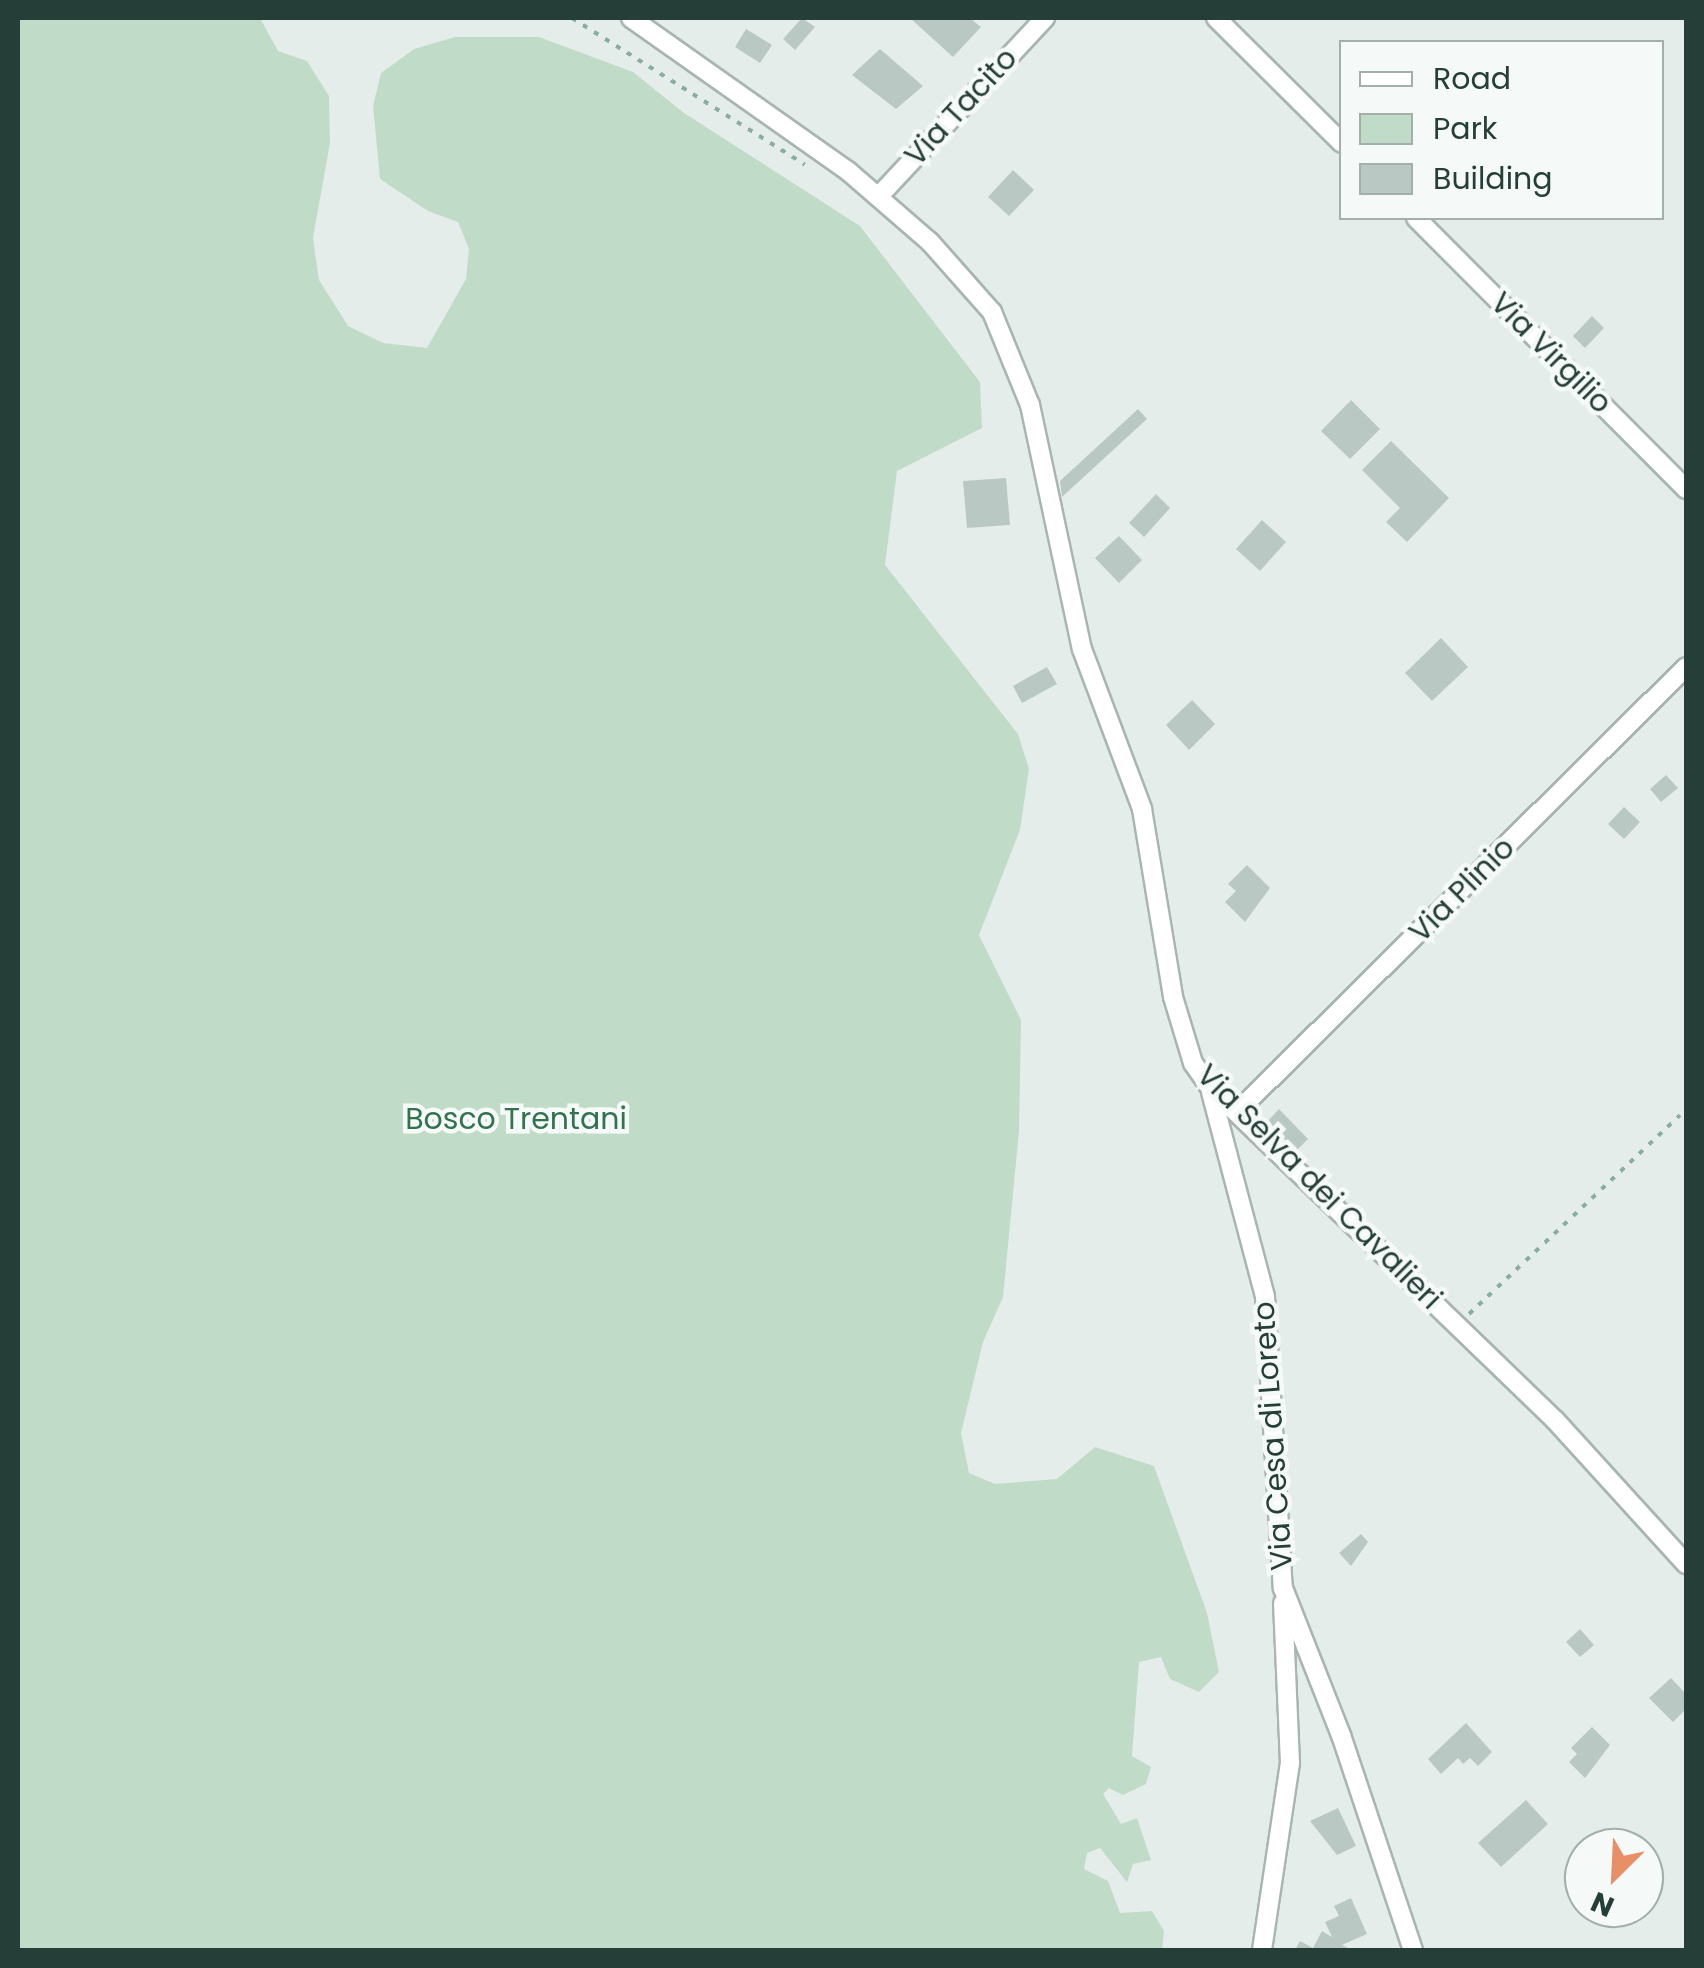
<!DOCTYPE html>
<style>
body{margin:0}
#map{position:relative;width:1704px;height:1968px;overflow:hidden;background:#e5edea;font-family:Poppins,sans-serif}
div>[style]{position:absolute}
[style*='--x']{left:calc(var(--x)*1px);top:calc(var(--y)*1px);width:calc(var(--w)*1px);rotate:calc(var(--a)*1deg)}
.green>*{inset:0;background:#c0dcc9}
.building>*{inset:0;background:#bac8c3}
.path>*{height:4px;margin-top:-2px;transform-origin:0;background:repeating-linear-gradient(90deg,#88aea4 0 5px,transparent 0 13px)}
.roads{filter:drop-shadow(2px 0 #a8b5b1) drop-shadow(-2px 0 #a8b5b1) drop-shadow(0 2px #a8b5b1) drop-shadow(0 -2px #a8b5b1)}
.minor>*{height:18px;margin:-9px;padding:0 9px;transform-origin:9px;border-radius:9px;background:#fff}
span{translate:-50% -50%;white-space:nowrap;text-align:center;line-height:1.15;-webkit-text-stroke:9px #f5faf8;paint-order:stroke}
.street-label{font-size:30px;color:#253e38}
.park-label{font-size:30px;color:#32724e}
.frame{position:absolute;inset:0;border:20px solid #253e38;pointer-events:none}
.legend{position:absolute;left:1339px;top:40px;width:325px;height:180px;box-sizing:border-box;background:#f5faf8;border:2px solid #a2afab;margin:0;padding:12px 18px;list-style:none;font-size:30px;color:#253e38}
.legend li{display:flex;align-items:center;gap:20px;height:50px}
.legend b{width:50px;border:2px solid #a2afab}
.north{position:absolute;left:1564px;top:1828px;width:100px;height:100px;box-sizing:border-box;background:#f5faf8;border:2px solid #a2afab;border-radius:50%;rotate:204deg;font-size:28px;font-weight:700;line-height:40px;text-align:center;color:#253e38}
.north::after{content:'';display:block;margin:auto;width:35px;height:45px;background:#e88f68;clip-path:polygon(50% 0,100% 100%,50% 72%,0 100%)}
</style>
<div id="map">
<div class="green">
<i style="clip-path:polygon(18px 18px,260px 18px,278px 51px,307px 61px,329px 96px,330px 143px,313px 238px,319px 280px,348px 326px,383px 343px,427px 348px,466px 279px,469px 249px,458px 222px,428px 211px,380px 179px,373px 106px,381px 73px,414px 49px,455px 37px,539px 37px,633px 72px,684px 113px,860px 226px,980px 382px,982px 428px,897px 471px,885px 565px,1018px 734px,1029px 769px,1020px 830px,979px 935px,1021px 1020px,1019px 1131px,1003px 1297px,983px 1342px,961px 1433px,969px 1473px,995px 1484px,1057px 1479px,1095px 1447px,1154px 1466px,1207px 1613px,1219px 1672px,1199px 1692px,1170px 1679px,1161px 1657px,1139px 1662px,1132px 1756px,1151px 1767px,1146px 1784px,1123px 1795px,1109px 1788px,1103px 1794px,1121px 1824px,1137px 1818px,1151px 1860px,1133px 1864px,1127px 1882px,1100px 1848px,1087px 1853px,1084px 1869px,1108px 1881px,1120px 1913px,1152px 1911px,1164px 1931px,1162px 1950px,18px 1950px)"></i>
</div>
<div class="building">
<i style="clip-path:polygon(802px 18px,815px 27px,795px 50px,783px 39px)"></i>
<i style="clip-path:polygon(910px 18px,970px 18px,981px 27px,953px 57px)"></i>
<i style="clip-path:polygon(746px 29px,772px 45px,760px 63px,735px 47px)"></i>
<i style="clip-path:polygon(880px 49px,923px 86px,896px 109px,852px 75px)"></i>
<i style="clip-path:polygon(1013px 170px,1034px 190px,1009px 216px,988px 197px)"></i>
<i style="clip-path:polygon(1592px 316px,1604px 328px,1585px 348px,1573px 336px)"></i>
<i style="clip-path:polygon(1351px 400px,1380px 429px,1350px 459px,1321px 431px)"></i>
<i style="clip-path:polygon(1138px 409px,1147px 419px,1062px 497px,1060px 481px)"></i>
<i style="clip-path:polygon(1391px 441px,1449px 498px,1407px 542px,1386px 522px,1400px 508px,1362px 470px)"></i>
<i style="clip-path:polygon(1006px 478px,1010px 525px,967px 528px,963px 481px)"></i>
<i style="clip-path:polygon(1156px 494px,1170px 508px,1144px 537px,1129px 523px)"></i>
<i style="clip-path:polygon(1262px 520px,1286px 542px,1260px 571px,1236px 549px)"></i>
<i style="clip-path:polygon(1119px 536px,1142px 560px,1119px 583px,1095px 558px)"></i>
<i style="clip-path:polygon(1441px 638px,1468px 667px,1432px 701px,1405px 673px)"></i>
<i style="clip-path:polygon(1047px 667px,1057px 684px,1022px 703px,1013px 686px)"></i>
<i style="clip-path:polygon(1192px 700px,1215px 724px,1189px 750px,1166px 725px)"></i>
<i style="clip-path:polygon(1666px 775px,1678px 788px,1661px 802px,1650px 789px)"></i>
<i style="clip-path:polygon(1624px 807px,1640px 822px,1624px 839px,1608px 824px)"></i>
<i style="clip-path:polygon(1247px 865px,1270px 888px,1245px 922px,1225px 902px,1236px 891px,1228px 884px)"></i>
<i style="clip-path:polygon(1279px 1109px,1308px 1139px,1296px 1151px,1267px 1122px)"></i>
<i style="clip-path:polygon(1361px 1534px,1368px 1542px,1351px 1566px,1339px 1553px)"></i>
<i style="clip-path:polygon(1580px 1629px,1594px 1645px,1580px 1657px,1566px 1642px)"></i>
<i style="clip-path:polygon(1671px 1678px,1686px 1694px,1686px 1709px,1673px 1722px,1649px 1698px)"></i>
<i style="clip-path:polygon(1466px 1723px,1492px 1752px,1478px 1766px,1470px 1758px,1463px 1764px,1458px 1758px,1441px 1774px,1428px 1759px)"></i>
<i style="clip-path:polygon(1592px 1727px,1610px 1745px,1585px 1778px,1569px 1762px,1577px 1754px,1571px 1748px)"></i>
<i style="clip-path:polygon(1526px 1800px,1548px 1824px,1501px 1867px,1478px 1843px)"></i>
<i style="clip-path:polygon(1338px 1808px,1356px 1846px,1337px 1855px,1310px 1821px)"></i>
<i style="clip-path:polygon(1351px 1898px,1367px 1934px,1342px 1945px,1352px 1950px,1295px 1950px,1300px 1941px,1313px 1948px,1322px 1931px,1332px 1937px,1325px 1922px,1339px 1916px,1334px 1906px)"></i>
</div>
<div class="path">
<i style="--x:572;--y:18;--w:275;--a:32.2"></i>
<i style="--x:1469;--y:1314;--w:290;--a:-43.3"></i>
</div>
<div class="roads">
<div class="minor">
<i style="--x:631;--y:18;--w:266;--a:35.2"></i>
<i style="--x:848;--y:171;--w:108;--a:40.9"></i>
<i style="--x:930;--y:242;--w:94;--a:48.5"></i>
<i style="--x:992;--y:312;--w:100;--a:67.8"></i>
<i style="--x:1030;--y:405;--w:249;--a:78"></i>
<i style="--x:1082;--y:649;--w:171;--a:69.4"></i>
<i style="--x:1142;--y:809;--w:191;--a:80.6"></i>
<i style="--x:1173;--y:997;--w:69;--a:73.1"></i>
<i style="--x:1193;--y:1063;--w:28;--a:55"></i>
<i style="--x:1209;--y:1086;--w:481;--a:44"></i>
<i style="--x:1555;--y:1420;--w:195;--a:47.7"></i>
<i style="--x:1216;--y:18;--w:177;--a:44.8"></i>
<i style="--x:878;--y:197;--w:245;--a:-47"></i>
<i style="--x:1416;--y:218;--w:383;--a:45.1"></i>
<i style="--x:1211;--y:1092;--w:212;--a:75.2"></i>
<i style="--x:1265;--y:1297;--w:292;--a:86.5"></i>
<i style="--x:1283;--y:1588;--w:158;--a:68.5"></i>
<i style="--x:1341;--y:1735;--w:227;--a:71.5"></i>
<i style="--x:1237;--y:1112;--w:632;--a:-44.74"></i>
<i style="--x:1262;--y:1950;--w:189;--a:-81.5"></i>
<i style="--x:1290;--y:1763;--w:160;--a:-92.5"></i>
</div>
</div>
<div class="street-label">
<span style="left:961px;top:107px;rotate:-47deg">Via Tacito</span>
<span style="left:1551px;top:353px;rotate:45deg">Via Virgilio</span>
<span style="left:1462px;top:890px;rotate:-45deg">Via Plinio</span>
<span style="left:1319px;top:1187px;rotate:45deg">Via Selva dei Cavalieri</span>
<span style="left:1273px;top:1436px;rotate:-94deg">Via Cesa di Loreto</span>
</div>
<div class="park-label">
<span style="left:516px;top:1119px">Bosco Trentani</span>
</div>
<div class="frame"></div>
<ul class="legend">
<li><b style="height:12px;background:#fff"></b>Road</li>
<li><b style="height:28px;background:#c0dcc9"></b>Park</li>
<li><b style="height:28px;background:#bac8c3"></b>Building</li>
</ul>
<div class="north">N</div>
</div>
